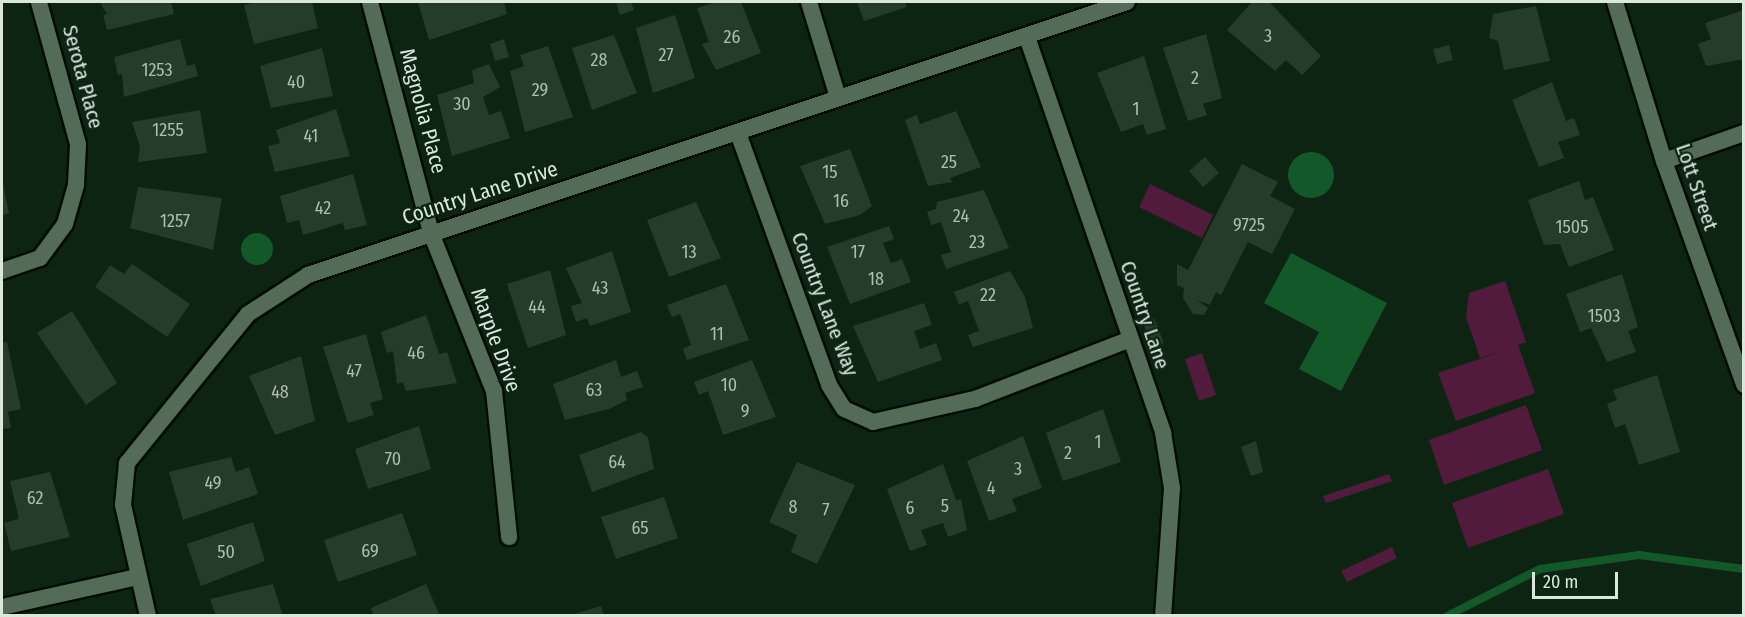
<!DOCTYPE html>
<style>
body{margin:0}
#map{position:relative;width:1745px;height:617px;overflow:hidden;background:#0e2413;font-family:"Fira Sans Condensed",sans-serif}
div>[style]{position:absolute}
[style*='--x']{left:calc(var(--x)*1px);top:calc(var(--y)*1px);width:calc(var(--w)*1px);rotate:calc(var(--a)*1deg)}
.green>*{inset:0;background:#521b3c}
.water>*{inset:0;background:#125828}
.round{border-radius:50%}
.stream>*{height:8px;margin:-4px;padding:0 4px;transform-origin:4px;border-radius:4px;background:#125828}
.building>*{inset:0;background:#263c2a}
.roads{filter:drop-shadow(2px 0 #000c01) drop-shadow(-2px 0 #000c01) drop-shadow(0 2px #000c01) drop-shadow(0 -2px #000c01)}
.minor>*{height:16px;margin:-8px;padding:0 8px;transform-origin:8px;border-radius:8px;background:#536b57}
span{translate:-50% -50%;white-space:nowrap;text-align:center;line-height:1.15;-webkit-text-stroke:4.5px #0e2413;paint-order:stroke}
.number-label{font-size:18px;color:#adbdb0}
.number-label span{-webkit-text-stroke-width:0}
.street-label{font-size:21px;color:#dae8dc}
.frame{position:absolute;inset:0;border:3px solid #dae8dc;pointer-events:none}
.scale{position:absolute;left:1532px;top:572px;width:86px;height:27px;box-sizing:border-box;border:3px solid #dae8dc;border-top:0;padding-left:8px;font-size:18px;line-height:21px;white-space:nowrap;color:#dae8dc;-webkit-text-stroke:4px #0e2413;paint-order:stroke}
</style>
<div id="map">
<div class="green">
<i style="clip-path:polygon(1150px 184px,1213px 215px,1202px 238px,1139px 207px)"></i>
<i style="clip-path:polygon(1505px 281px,1526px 342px,1518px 345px,1535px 393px,1456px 421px,1438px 373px,1512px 348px,1480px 358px,1466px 317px,1469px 293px)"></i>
<i style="clip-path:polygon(1202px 353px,1216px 395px,1199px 401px,1185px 359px)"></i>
<i style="clip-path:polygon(1526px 405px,1542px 450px,1444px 485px,1429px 440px)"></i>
<i style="clip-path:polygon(1548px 469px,1564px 514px,1468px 548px,1452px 503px)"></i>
<i style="clip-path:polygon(1389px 474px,1392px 481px,1326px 503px,1323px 496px)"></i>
<i style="clip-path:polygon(1392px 547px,1397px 558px,1347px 582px,1341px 571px)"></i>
</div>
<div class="water">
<i class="round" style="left:1288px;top:152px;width:46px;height:46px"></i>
<i class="round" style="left:241px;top:233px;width:32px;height:32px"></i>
<i style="clip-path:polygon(1291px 253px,1387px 303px,1341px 391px,1299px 369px,1319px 332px,1264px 303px)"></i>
</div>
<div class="stream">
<i style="--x:1447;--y:616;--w:104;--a:-26.8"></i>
<i style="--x:1540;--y:569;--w:100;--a:-8"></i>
<i style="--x:1639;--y:555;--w:106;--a:7.6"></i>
</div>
<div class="building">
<i style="clip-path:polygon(100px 2px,171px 2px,174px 14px,107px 30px,103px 15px,107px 14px)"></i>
<i style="clip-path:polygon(259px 2px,312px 2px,318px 28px,254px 44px,244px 5px)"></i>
<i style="clip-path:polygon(418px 2px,504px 2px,507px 14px,429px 40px)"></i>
<i style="clip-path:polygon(616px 2px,631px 2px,634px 10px,620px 15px)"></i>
<i style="clip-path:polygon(716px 2px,741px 2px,761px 53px,716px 70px,702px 44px,709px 42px,697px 8px)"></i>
<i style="clip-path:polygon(857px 2px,905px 2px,907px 7px,864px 21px)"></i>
<i style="clip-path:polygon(1252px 2px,1269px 2px,1321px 56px,1302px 75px,1286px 60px,1275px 71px,1227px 30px)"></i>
<i style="clip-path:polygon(1536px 6px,1550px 61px,1504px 70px,1498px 41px,1489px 38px,1493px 14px)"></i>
<i style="clip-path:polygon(1744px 10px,1744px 59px,1706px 66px,1698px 44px,1711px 39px,1705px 23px)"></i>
<i style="clip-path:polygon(675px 15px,695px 78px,653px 93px,636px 28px)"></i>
<i style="clip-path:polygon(1206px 34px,1222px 98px,1203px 104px,1207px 115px,1188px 121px,1163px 48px)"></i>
<i style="clip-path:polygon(614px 35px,637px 93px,592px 110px,572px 48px)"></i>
<i style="clip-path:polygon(180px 39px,187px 66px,195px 64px,198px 76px,124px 97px,122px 74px,118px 75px,114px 57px)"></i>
<i style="clip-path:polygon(504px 39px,509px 57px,495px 61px,490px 44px)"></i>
<i style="clip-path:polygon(1449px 45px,1453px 60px,1437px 64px,1433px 49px)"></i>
<i style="clip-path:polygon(548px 46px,573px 117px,525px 132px,510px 71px,524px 66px,520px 55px)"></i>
<i style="clip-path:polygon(322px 48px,333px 96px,271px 108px,260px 66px)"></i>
<i style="clip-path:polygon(1144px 56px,1166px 129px,1147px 135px,1143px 124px,1121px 132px,1097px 73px)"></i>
<i style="clip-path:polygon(489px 64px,500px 87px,483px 97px,489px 115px,501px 111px,510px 138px,452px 156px,437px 95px,474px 83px,472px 70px)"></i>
<i style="clip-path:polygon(1552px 82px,1566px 121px,1574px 118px,1580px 135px,1558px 142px,1564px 158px,1539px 167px,1512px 100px)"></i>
<i style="clip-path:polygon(336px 109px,350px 156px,275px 172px,268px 146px,280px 143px,276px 130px)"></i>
<i style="clip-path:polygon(200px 110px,207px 153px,138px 162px,140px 147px,132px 122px)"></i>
<i style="clip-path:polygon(956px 111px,981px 167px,950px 178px,952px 182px,928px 186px,905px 120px,917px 115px,920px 124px)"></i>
<i style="clip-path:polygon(850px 149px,872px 206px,860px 215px,825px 224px,800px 166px)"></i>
<i style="clip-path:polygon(1205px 157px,1219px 173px,1203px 187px,1189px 171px)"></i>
<i style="clip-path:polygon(1242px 164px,1278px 182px,1270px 196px,1295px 209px,1272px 254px,1248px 242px,1221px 295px,1216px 292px,1210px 305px,1197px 300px,1208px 308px,1204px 315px,1193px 314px,1183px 298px,1184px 288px,1177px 285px,1177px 264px,1188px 270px)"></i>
<i style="clip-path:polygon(353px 174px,367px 225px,345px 230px,343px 223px,303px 235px,299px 220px,287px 223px,280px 196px)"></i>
<i style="clip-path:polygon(1579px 181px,1585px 200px,1593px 197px,1614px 250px,1569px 267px,1560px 244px,1544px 245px,1528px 200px)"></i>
<i style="clip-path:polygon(3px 184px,9px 213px,2px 215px,2px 185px)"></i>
<i style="clip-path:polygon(138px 187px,222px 198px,213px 250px,130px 228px)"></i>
<i style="clip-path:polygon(984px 190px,1009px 248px,946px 269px,941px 255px,951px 252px,941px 222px,931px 225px,927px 212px,936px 209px,937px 202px)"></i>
<i style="clip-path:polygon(696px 202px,721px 258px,669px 277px,647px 220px)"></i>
<i style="clip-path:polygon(889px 226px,894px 239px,883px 243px,891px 263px,902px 259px,911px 282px,850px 304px,827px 247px)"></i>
<i style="clip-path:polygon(612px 251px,631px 312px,590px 326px,587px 318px,576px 322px,571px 306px,582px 303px,566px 268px)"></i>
<i style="clip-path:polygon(132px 264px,190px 304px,167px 337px,95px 287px,110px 265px,124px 274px)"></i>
<i style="clip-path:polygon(550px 270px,566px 335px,528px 348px,507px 284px)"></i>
<i style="clip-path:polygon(1010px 271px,1025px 297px,1033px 328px,973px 347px,968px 335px,979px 331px,968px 301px,959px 305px,954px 292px)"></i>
<i style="clip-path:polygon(1622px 274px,1638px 327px,1628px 331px,1636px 352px,1607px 362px,1591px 328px,1580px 332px,1566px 294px)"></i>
<i style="clip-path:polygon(726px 284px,749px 340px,687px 360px,683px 349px,691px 345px,685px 327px,680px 314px,672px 317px,667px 305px)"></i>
<i style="clip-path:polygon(924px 303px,932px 325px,914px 331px,920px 349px,936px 343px,942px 360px,878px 382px,853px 326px)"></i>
<i style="clip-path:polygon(72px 311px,117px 383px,86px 405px,37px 333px)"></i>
<i style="clip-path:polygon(426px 315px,439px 354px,447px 352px,457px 383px,406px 391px,403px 382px,397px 384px,393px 351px,387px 353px,381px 332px)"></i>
<i style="clip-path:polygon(1154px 318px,1164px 343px,1153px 347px,1143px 323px)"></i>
<i style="clip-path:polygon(366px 334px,383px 399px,370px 403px,374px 415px,348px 423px,323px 347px)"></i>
<i style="clip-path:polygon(7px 342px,21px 409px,8px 412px,11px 428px,2px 429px,2px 343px)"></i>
<i style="clip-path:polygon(301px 356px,315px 421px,275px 435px,249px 376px)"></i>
<i style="clip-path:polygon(616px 360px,621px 377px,637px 371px,643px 387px,625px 393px,627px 400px,609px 409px,565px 420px,553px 384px)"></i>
<i style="clip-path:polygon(752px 360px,776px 417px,723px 435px,708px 391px,699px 395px,694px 382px)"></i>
<i style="clip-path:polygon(1657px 375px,1680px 452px,1639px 465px,1625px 424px,1615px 428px,1607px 404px,1617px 400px,1613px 390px)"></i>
<i style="clip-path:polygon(1103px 409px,1121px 462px,1063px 481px,1046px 433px)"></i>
<i style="clip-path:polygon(419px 426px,431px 469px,368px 489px,355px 449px)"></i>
<i style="clip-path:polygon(641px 432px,648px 437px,654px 469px,592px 492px,579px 455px)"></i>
<i style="clip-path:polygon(1023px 436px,1042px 488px,1012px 499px,1017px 511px,989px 521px,967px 461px)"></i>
<i style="clip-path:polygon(1256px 441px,1263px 472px,1251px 476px,1241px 447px)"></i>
<i style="clip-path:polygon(231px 457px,236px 472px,249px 467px,258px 494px,183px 520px,169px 472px)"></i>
<i style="clip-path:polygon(797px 462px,855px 485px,817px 564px,791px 552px,797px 535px,769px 522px)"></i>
<i style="clip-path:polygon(943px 464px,956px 500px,961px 499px,967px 530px,948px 537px,943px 523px,921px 530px,927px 545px,910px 551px,887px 489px)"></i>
<i style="clip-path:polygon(50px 472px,70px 537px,11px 551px,4px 523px,19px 519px,10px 481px)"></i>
<i style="clip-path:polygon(664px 497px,678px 538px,616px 559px,601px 517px)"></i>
<i style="clip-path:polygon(402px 513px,417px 555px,338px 582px,324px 540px)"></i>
<i style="clip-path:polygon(253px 522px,265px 561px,201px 586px,187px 544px)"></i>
<i style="clip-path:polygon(273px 584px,283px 616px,216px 616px,210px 599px)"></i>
<i style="clip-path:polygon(426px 584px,440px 616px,374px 616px,371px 608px)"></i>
<i style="clip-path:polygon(601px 606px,604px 616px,571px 616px,571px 615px)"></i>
</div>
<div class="roads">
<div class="minor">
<i style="--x:370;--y:2;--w:239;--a:75.2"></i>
<i style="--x:431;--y:233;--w:170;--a:68.3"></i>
<i style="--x:494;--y:391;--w:147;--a:84.1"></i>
<i style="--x:809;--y:2;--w:96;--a:73.1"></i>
<i style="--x:1615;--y:2;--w:166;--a:72.9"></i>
<i style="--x:1664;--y:161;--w:238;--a:70.3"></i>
<i style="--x:1027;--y:37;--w:419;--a:71"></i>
<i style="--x:1163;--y:433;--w:56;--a:80.7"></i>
<i style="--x:1172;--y:488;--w:128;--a:94"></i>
<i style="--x:738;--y:133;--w:268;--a:70.1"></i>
<i style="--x:829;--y:385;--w:28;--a:58"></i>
<i style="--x:844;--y:409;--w:32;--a:24"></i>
<i style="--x:873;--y:422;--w:105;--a:-12.7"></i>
<i style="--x:975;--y:399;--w:164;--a:-21.1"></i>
<i style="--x:1664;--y:161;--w:85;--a:-19.3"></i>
<i style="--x:2;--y:271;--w:40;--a:-18.9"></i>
<i style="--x:40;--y:258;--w:42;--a:-53.7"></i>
<i style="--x:65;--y:224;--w:41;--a:-74.2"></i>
<i style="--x:76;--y:185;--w:41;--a:-87.2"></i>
<i style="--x:78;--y:144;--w:147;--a:-105.4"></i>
<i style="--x:2;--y:607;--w:138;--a:-12.5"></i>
<i style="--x:148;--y:616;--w:114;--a:-102.7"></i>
<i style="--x:123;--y:505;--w:42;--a:-84.6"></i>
<i style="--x:127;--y:463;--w:192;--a:-50.9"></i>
<i style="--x:248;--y:314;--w:72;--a:-33"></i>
<i style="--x:308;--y:275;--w:863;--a:-18.43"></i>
</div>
</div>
<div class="number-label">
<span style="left:1268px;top:36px">3</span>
<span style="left:732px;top:37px">26</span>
<span style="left:666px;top:55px">27</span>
<span style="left:599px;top:60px">28</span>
<span style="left:157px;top:70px">1253</span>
<span style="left:1195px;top:78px">2</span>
<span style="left:296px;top:82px">40</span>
<span style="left:540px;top:90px">29</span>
<span style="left:462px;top:104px">30</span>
<span style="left:1136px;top:109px">1</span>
<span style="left:168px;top:130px">1255</span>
<span style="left:311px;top:136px">41</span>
<span style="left:949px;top:162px">25</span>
<span style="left:830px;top:172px">15</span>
<span style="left:841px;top:201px">16</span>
<span style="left:323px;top:208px">42</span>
<span style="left:961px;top:216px">24</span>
<span style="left:175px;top:221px">1257</span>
<span style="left:1249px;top:225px">9725</span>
<span style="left:1572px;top:227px">1505</span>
<span style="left:977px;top:242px">23</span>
<span style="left:689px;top:252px">13</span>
<span style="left:858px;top:252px">17</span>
<span style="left:876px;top:279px">18</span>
<span style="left:600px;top:288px">43</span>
<span style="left:988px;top:295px">22</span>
<span style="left:537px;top:307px">44</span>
<span style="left:1604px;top:316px">1503</span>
<span style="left:717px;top:334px">11</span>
<span style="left:416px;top:353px">46</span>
<span style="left:354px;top:371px">47</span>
<span style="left:729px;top:385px">10</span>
<span style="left:594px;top:390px">63</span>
<span style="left:280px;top:392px">48</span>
<span style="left:745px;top:411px">9</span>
<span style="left:1098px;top:442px">1</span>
<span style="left:1068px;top:453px">2</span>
<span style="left:393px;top:459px">70</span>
<span style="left:617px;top:462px">64</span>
<span style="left:1018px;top:469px">3</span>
<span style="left:213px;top:483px">49</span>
<span style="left:991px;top:488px">4</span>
<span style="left:35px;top:498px">62</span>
<span style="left:945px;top:506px">5</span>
<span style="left:793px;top:507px">8</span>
<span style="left:910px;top:508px">6</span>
<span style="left:826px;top:510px">7</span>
<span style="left:640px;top:528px">65</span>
<span style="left:370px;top:551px">69</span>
<span style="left:226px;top:552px">50</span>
</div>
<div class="street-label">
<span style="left:83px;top:77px;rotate:75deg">Serota Place</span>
<span style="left:423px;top:111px;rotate:75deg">Magnolia Place</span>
<span style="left:1697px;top:187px;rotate:71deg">Lott Street</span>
<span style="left:480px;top:193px;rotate:-18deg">Country Lane Drive</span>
<span style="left:825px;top:304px;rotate:69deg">Country Lane Way</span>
<span style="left:1145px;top:315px;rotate:71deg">Country Lane</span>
<span style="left:496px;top:340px;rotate:70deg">Marple Drive</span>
</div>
<div class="frame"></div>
<div class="scale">20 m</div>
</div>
